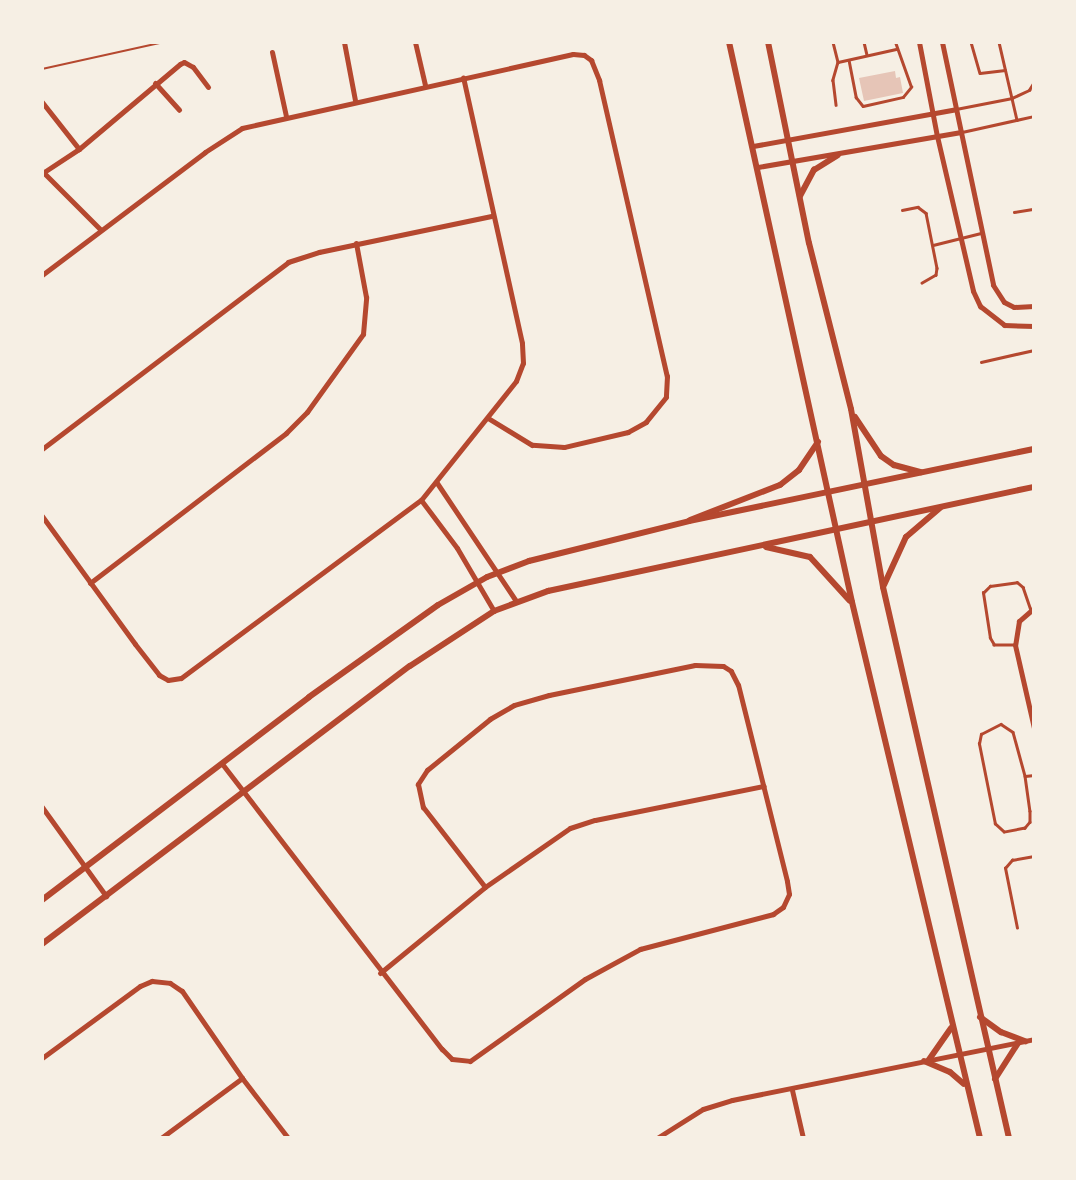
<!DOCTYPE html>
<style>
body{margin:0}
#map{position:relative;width:1076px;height:1180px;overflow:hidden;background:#f6efe4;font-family:Rubik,sans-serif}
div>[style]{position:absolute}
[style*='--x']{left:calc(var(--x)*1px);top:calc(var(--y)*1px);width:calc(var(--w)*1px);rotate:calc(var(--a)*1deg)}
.building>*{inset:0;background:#e6c5b7}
.path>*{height:2px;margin:-1px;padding:0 1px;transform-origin:1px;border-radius:1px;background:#b5482f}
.service>*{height:2.5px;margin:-1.25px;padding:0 1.25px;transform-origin:1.25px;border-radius:1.25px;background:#b5482f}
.minor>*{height:5px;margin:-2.5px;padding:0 2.5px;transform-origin:2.5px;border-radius:2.5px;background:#b5482f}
.tertiary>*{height:6px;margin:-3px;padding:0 3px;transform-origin:3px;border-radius:3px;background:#b5482f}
span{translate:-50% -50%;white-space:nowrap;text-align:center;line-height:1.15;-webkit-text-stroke:6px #f6efe4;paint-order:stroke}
.frame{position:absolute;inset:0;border:44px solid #f6efe4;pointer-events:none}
</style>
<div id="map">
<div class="building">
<i style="clip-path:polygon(895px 71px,896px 78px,900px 77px,903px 93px,864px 101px,859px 78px)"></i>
</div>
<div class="path">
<i style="--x:42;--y:69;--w:125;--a:-12.5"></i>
</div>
<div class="service">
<i style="--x:833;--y:42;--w:21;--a:76"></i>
<i style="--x:838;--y:62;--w:19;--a:106"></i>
<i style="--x:833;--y:80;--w:25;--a:83"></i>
<i style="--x:864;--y:42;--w:13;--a:77"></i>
<i style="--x:971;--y:42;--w:32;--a:74"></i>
<i style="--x:980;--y:73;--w:25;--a:-7"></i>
<i style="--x:999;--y:42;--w:80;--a:77"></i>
<i style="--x:849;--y:60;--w:38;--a:79"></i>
<i style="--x:856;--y:97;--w:11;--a:52"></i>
<i style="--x:863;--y:106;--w:41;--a:-12.7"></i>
<i style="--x:903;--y:97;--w:13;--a:-51"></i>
<i style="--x:911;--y:87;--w:48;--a:-109.6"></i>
<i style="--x:838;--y:62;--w:59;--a:-12.6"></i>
<i style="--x:956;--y:109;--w:57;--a:-11.1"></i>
<i style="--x:1012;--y:98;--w:19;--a:-25"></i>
<i style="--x:1029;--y:90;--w:9;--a:-58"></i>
<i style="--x:962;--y:132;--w:74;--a:-12.5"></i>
<i style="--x:902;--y:210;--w:16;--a:-11"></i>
<i style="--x:918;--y:207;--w:10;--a:37"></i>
<i style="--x:926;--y:213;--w:56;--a:78.7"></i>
<i style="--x:937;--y:268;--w:7;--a:98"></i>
<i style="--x:936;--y:275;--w:16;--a:150"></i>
<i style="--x:1014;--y:212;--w:20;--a:-9"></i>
<i style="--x:933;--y:245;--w:49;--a:-14"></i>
<i style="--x:981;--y:362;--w:54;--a:-12.8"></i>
<i style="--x:1015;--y:645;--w:21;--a:180"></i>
<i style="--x:994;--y:645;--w:8;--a:-120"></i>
<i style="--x:990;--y:638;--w:46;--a:-98.8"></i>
<i style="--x:983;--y:593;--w:10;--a:-45"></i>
<i style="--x:990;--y:586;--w:27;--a:-8"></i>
<i style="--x:1017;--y:582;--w:8;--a:40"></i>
<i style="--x:1023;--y:587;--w:24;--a:71"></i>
<i style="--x:1001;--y:724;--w:14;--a:34"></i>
<i style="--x:1013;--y:732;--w:46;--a:74.7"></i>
<i style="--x:1025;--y:776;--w:35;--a:82"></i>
<i style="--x:1030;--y:811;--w:11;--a:90"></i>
<i style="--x:1030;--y:822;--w:8;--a:130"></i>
<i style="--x:1025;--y:828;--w:21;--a:169"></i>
<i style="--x:1004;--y:832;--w:12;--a:-138"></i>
<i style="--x:995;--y:824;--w:82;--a:-101.3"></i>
<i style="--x:979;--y:744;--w:10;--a:-79"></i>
<i style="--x:981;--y:734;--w:22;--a:-27"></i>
<i style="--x:1025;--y:776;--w:9;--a:-6"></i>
<i style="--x:1017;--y:928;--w:61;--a:-101.3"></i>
<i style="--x:1005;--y:868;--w:11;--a:-49"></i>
<i style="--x:1012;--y:860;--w:22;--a:-10"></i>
</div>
<div class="minor">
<i style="--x:344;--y:42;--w:59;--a:79.3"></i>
<i style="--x:415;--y:42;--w:44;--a:76.9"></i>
<i style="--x:919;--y:42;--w:96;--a:79.2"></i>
<i style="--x:937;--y:136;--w:159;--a:76.9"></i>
<i style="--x:973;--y:291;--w:17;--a:65"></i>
<i style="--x:980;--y:306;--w:31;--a:38"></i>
<i style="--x:1004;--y:325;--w:30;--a:2"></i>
<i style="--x:942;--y:42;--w:248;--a:78.1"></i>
<i style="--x:993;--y:285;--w:20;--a:57"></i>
<i style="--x:1004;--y:302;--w:11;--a:27"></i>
<i style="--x:1014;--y:307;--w:20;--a:-3"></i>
<i style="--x:272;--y:52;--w:66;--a:77.7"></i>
<i style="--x:155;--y:83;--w:36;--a:48"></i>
<i style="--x:42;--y:102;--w:60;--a:51.8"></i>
<i style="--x:753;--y:146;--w:206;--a:-10.3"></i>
<i style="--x:758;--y:167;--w:206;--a:-9.8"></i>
<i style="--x:42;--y:171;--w:83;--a:45"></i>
<i style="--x:44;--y:172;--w:42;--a:-33.3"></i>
<i style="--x:79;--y:149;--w:132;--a:-40.1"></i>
<i style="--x:180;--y:64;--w:4;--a:-27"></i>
<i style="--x:184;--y:62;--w:10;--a:29"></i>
<i style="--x:193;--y:67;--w:25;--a:53"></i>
<i style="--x:42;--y:275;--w:204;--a:-37"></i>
<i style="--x:205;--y:152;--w:44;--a:-33"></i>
<i style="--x:242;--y:128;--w:339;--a:-12.6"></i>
<i style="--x:573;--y:54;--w:11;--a:5"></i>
<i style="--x:584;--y:55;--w:9;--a:36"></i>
<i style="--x:591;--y:60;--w:22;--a:68"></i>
<i style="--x:599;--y:80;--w:304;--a:77.1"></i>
<i style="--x:667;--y:376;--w:21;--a:93"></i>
<i style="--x:666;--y:397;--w:32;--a:129"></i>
<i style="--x:646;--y:422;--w:21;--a:151"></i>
<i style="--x:628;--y:432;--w:66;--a:166.8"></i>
<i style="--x:564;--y:447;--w:32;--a:-176"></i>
<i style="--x:532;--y:445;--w:52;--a:-148.5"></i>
<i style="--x:42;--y:449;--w:309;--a:-37.2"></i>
<i style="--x:288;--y:262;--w:33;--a:-18"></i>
<i style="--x:319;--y:252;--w:176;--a:-11.8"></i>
<i style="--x:437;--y:483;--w:142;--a:56.2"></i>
<i style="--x:421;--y:500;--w:60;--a:53.1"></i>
<i style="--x:457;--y:548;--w:73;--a:59.6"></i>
<i style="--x:42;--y:516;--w:158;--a:54"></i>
<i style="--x:135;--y:644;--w:39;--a:52"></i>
<i style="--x:159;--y:675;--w:10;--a:29"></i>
<i style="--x:168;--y:680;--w:13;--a:-9"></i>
<i style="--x:181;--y:678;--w:299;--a:-36.6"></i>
<i style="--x:421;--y:500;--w:152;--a:-51.4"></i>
<i style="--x:516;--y:381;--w:19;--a:-69"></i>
<i style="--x:523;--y:363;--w:20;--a:-93"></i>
<i style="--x:522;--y:343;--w:272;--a:-102.5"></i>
<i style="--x:90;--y:583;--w:247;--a:-37.4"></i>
<i style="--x:286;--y:433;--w:30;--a:-45"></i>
<i style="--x:307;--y:412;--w:96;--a:-54.3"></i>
<i style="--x:363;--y:334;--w:37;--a:-85"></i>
<i style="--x:366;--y:297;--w:55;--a:-100.5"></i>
<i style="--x:1034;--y:608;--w:20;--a:139"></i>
<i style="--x:1019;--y:621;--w:24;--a:99"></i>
<i style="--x:1015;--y:645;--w:85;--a:77.1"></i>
<i style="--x:223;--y:765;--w:359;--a:52.4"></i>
<i style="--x:442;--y:1049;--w:14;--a:45"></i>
<i style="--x:452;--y:1059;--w:18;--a:6"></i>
<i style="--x:470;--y:1061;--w:141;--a:-35.5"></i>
<i style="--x:585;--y:979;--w:63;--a:-28.6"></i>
<i style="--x:640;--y:949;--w:138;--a:-14.7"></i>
<i style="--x:773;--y:914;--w:12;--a:-35"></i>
<i style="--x:783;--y:907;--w:14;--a:-65"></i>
<i style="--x:789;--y:894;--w:13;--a:-99"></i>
<i style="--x:787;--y:881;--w:202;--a:-104"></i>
<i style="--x:738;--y:685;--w:16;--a:-117"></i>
<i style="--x:731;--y:671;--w:9;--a:-148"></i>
<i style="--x:723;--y:666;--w:28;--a:-178"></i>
<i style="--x:695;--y:665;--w:149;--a:168.4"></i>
<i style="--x:549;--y:695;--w:36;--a:164"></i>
<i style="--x:514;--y:705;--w:28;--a:150"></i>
<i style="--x:490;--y:719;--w:81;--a:141"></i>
<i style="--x:427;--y:770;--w:17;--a:123"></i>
<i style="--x:418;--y:784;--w:24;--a:78"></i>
<i style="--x:423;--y:807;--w:101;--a:52.2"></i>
<i style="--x:42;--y:807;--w:110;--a:54.3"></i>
<i style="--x:380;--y:973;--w:136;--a:-39.3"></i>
<i style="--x:485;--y:887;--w:103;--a:-34.8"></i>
<i style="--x:570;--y:828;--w:26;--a:-18"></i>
<i style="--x:595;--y:820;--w:172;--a:-11.4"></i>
<i style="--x:42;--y:1058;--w:122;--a:-36.3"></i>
<i style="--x:140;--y:986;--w:13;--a:-23"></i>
<i style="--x:152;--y:981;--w:18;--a:6"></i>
<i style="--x:170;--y:983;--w:14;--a:34"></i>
<i style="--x:182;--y:991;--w:106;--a:55.4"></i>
<i style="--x:242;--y:1078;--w:76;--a:52.5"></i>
<i style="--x:792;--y:1090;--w:49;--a:77.1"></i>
<i style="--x:161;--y:1138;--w:101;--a:-36.5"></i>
<i style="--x:657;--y:1138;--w:54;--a:-32.2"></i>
<i style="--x:703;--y:1109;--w:30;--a:-17"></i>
<i style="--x:732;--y:1100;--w:308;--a:-11.4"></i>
</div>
<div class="tertiary">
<i style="--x:729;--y:42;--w:573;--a:77.61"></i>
<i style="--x:852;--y:602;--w:551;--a:76.57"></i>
<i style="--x:768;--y:42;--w:205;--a:78.5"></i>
<i style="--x:809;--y:243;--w:171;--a:75.8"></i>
<i style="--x:851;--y:409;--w:181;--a:79.8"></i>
<i style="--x:883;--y:587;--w:565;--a:77.12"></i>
<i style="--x:800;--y:196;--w:30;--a:-62"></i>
<i style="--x:814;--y:170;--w:28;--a:-32"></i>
<i style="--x:855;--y:417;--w:47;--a:56.3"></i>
<i style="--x:881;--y:456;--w:16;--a:35"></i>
<i style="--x:894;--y:465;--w:28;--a:15"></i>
<i style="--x:690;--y:520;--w:97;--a:-21.3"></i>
<i style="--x:780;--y:485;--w:24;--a:-38"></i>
<i style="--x:799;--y:470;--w:34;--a:-56"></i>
<i style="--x:766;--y:547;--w:45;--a:12.8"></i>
<i style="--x:810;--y:557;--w:59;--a:47.7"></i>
<i style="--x:884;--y:585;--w:53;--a:-65.4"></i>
<i style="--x:906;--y:537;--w:45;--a:-40.5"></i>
<i style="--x:42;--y:900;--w:335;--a:-37.2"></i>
<i style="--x:309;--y:697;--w:158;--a:-35.5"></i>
<i style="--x:438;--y:605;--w:56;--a:-29.7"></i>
<i style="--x:487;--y:577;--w:45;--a:-20.9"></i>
<i style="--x:529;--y:561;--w:165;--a:-14"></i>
<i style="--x:689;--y:521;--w:352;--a:-11.8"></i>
<i style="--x:42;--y:944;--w:461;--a:-37.1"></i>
<i style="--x:410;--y:666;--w:100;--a:-33.2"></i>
<i style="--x:494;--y:611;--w:58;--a:-20.3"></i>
<i style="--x:548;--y:591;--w:497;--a:-12.1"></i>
<i style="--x:980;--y:1017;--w:26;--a:36"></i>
<i style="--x:1001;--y:1032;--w:26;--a:21"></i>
<i style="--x:924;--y:1061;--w:28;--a:23"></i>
<i style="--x:950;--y:1072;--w:18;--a:41"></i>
<i style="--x:928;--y:1061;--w:40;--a:-55.1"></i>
<i style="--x:995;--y:1079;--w:43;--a:-57.4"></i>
</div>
<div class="frame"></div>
</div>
